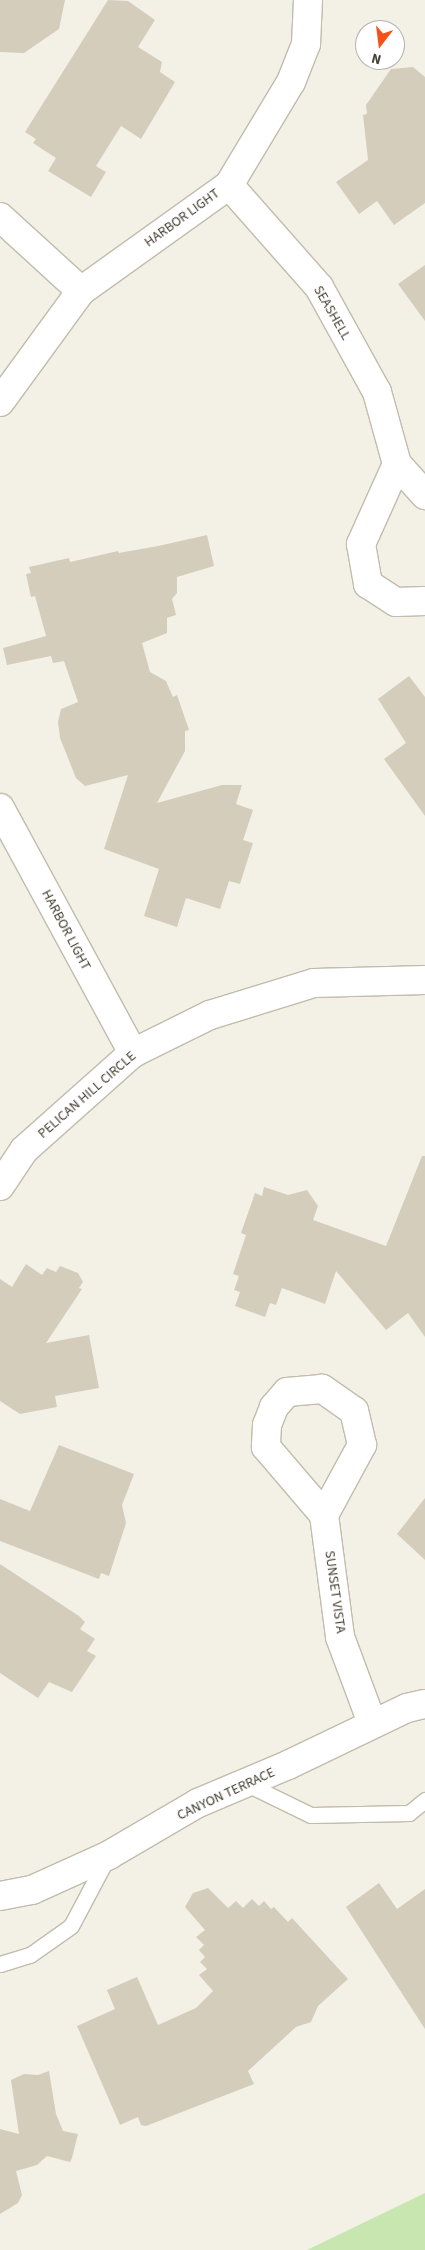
<!DOCTYPE html>
<style>
body{margin:0}
#map{position:relative;width:425px;height:2250px;overflow:hidden;background:#f3f0e6;font-family:"Source Sans 3",sans-serif}
div>[style]{position:absolute}
[style*='--x']{left:calc(var(--x)*1px);top:calc(var(--y)*1px);width:calc(var(--w)*1px);rotate:calc(var(--a)*1deg)}
.green>*{inset:0;background:#c8e7b0}
.building>*{inset:0;background:#d4cdbc}
.roads{filter:drop-shadow(1px 0 #c1bcac) drop-shadow(-1px 0 #c1bcac) drop-shadow(0 1px #c1bcac) drop-shadow(0 -1px #c1bcac)}
.lane>*{height:15px;margin:-7.5px;padding:0 7.5px;transform-origin:7.5px;border-radius:7.5px;background:#fff}
.street>*{height:28px;margin:-14px;padding:0 14px;transform-origin:14px;border-radius:14px;background:#fff}
span{translate:-50% -50%;white-space:nowrap;text-align:center;line-height:1.15;-webkit-text-stroke:4.5px #fff;paint-order:stroke}
.street-label{font-size:14px;color:#464136}
.north{position:absolute;left:355px;top:20px;width:50px;height:50px;box-sizing:border-box;background:#fff;border:1px solid #b5b3af;border-radius:50%;rotate:195deg;font-size:14px;font-weight:700;line-height:20px;text-align:center;color:#464136}
.north::after{content:'';display:block;margin:auto;width:18px;height:22px;background:#f6511a;clip-path:polygon(50% 0,100% 100%,50% 72%,0 100%)}
</style>
<div id="map">
<div class="green">
<i style="clip-path:polygon(425px 2193px,425px 2250px,307px 2250px)"></i>
</div>
<div class="building">
<i style="clip-path:polygon(0 0,65px 0,59px 29px,24px 53px,0 52px)"></i>
<i style="clip-path:polygon(108px 0,128px 1px,155px 20px,138px 47px,162px 62px,160px 72px,175px 82px,141px 139px,121px 126px,96px 166px,106px 172px,91px 197px,48px 171px,56px 158px,33px 143px,36px 139px,25px 132px)"></i>
<i style="clip-path:polygon(413px 67px,425px 77px,425px 203px,394px 225px,377px 201px,359px 214px,336px 182px,368px 160px,363px 115px,367px 114px,366px 105px,391px 69px)"></i>
<i style="clip-path:polygon(425px 265px,425px 321px,398px 284px)"></i>
<i style="clip-path:polygon(207px 535px,214px 566px,177px 577px,177px 593px,172px 599px,176px 615px,167px 618px,167px 633px,142px 643px,150px 672px,166px 681px,173px 697px,177px 695px,189px 730px,185px 731px,185px 751px,157px 803px,222px 785px,242px 785px,236px 804px,253px 810px,243px 840px,253px 843px,240px 884px,229px 881px,220px 909px,186px 898px,177px 927px,144px 916px,159px 869px,104px 849px,128px 775px,85px 786px,76px 778px,60px 738px,58px 722px,61px 709px,78px 702px,64px 661px,53px 663px,51px 656px,7px 665px,3px 648px,46px 636px,35px 596px,31px 597px,26px 574px,31px 573px,29px 567px,69px 558px,70px 562px,118px 551px,119px 553px,158px 546px)"></i>
<i style="clip-path:polygon(409px 676px,425px 697px,425px 816px,384px 759px,406px 743px,378px 699px)"></i>
<i style="clip-path:polygon(422px 1156px,425px 1156px,425px 1337px,408px 1313px,386px 1330px,336px 1271px,325px 1304px,282px 1288px,276px 1305px,270px 1303px,265px 1317px,235px 1306px,240px 1292px,234px 1290px,239px 1276px,233px 1274px,246px 1235px,241px 1233px,255px 1193px,262px 1196px,264px 1187px,288px 1195px,307px 1190px,318px 1206px,313px 1220px,386px 1246px)"></i>
<i style="clip-path:polygon(26px 1264px,42px 1275px,47px 1268px,56px 1272px,60px 1266px,78px 1273px,83px 1282px,79px 1288px,82px 1289px,46px 1343px,89px 1335px,99px 1388px,55px 1396px,57px 1407px,20px 1414px,0 1401px,0 1279px,12px 1287px)"></i>
<i style="clip-path:polygon(59px 1445px,134px 1474px,122px 1505px,126px 1523px,109px 1576px,101px 1573px,99px 1579px,0 1541px,0 1499px,30px 1511px)"></i>
<i style="clip-path:polygon(425px 1498px,425px 1560px,397px 1534px)"></i>
<i style="clip-path:polygon(0 1564px,79px 1616px,85px 1622px,80px 1629px,95px 1639px,87px 1651px,96px 1656px,72px 1692px,49px 1682px,38px 1698px,0 1673px)"></i>
<i style="clip-path:polygon(379px 1883px,397px 1909px,425px 1889px,425px 2029px,346px 1907px)"></i>
<i style="clip-path:polygon(208px 1888px,228px 1908px,236px 1901px,243px 1908px,252px 1899px,259px 1906px,264px 1901px,271px 1909px,274px 1907px,288px 1922px,292px 1918px,348px 1979px,318px 2006px,311px 2022px,296px 2027px,248px 2071px,254px 2084px,146px 2126px,141px 2125px,138px 2117px,120px 2125px,77px 2026px,115px 2009px,107px 1990px,137px 1977px,158px 2025px,196px 2008px,213px 1991px,199px 1975px,207px 1969px,200px 1962px,205px 1957px,199px 1950px,204px 1945px,196px 1937px,205px 1930px,185px 1907px,193px 1893px)"></i>
<i style="clip-path:polygon(49px 2071px,56px 2114px,63px 2131px,78px 2134px,72px 2158px,70px 2162px,47px 2156px,37px 2165px,16px 2171px,22px 2195px,18px 2203px,0 2214px,0 2129px,19px 2134px,11px 2080px,24px 2074px,38px 2075px)"></i>
</div>
<div class="roads">
<div class="lane">
<i style="--x:245;--y:1783;--w:73;--a:25.9"></i>
<i style="--x:311;--y:1815;--w:98;--a:-1.2"></i>
<i style="--x:409;--y:1813;--w:21;--a:-39"></i>
<i style="--x:0;--y:1964;--w:31;--a:-17"></i>
<i style="--x:30;--y:1955;--w:50;--a:-35.3"></i>
<i style="--x:71;--y:1926;--w:77;--a:-62.1"></i>
</div>
<div class="street">
<i style="--x:229;--y:185;--w:136;--a:48.6"></i>
<i style="--x:319;--y:287;--w:120;--a:61.1"></i>
<i style="--x:377;--y:392;--w:75;--a:74.5"></i>
<i style="--x:397;--y:464;--w:42;--a:47.9"></i>
<i style="--x:0;--y:217;--w:110;--a:42.4"></i>
<i style="--x:0;--y:402;--w:137;--a:-53.9"></i>
<i style="--x:81;--y:291;--w:182;--a:-35.6"></i>
<i style="--x:229;--y:185;--w:120;--a:-59"></i>
<i style="--x:291;--y:82;--w:41;--a:-68.5"></i>
<i style="--x:306;--y:44;--w:44;--a:-87.4"></i>
<i style="--x:397;--y:464;--w:88;--a:114.2"></i>
<i style="--x:361;--y:544;--w:41;--a:80.1"></i>
<i style="--x:368;--y:584;--w:33;--a:33"></i>
<i style="--x:396;--y:602;--w:29;--a:-2"></i>
<i style="--x:0;--y:808;--w:279;--a:61.5"></i>
<i style="--x:0;--y:1186;--w:43;--a:-56.3"></i>
<i style="--x:24;--y:1150;--w:146;--a:-41.7"></i>
<i style="--x:133;--y:1053;--w:86;--a:-26.3"></i>
<i style="--x:210;--y:1015;--w:109;--a:-17.1"></i>
<i style="--x:314;--y:983;--w:111;--a:-1.5"></i>
<i style="--x:324;--y:1515;--w:80;--a:-61.5"></i>
<i style="--x:362;--y:1445;--w:35;--a:-103"></i>
<i style="--x:354;--y:1411;--w:39;--a:-145"></i>
<i style="--x:322;--y:1389;--w:35;--a:175"></i>
<i style="--x:287;--y:1392;--w:20;--a:131"></i>
<i style="--x:274;--y:1407;--w:19;--a:111"></i>
<i style="--x:267;--y:1425;--w:22;--a:93"></i>
<i style="--x:266;--y:1447;--w:89;--a:49.5"></i>
<i style="--x:324;--y:1515;--w:123;--a:82.5"></i>
<i style="--x:340;--y:1637;--w:92;--a:69.6"></i>
<i style="--x:0;--y:1896;--w:33;--a:-11"></i>
<i style="--x:32;--y:1890;--w:85;--a:-24.4"></i>
<i style="--x:109;--y:1855;--w:103;--a:-30.3"></i>
<i style="--x:198;--y:1803;--w:98;--a:-22.9"></i>
<i style="--x:288;--y:1765;--w:132;--a:-25.6"></i>
<i style="--x:407;--y:1708;--w:18;--a:-13"></i>
</div>
</div>
<div class="street-label">
<span style="left:182px;top:218px;rotate:-36deg">HARBOR LIGHT</span>
<span style="left:332px;top:313px;rotate:60deg">SEASHELL</span>
<span style="left:66px;top:930px;rotate:62deg">HARBOR LIGHT</span>
<span style="left:87px;top:1095px;rotate:-41deg">PELICAN HILL CIRCLE</span>
<span style="left:335px;top:1592px;rotate:82deg">SUNSET VISTA</span>
<span style="left:226px;top:1794px;rotate:-25deg">CANYON TERRACE</span>
</div>
<div class="north">N</div>
</div>
